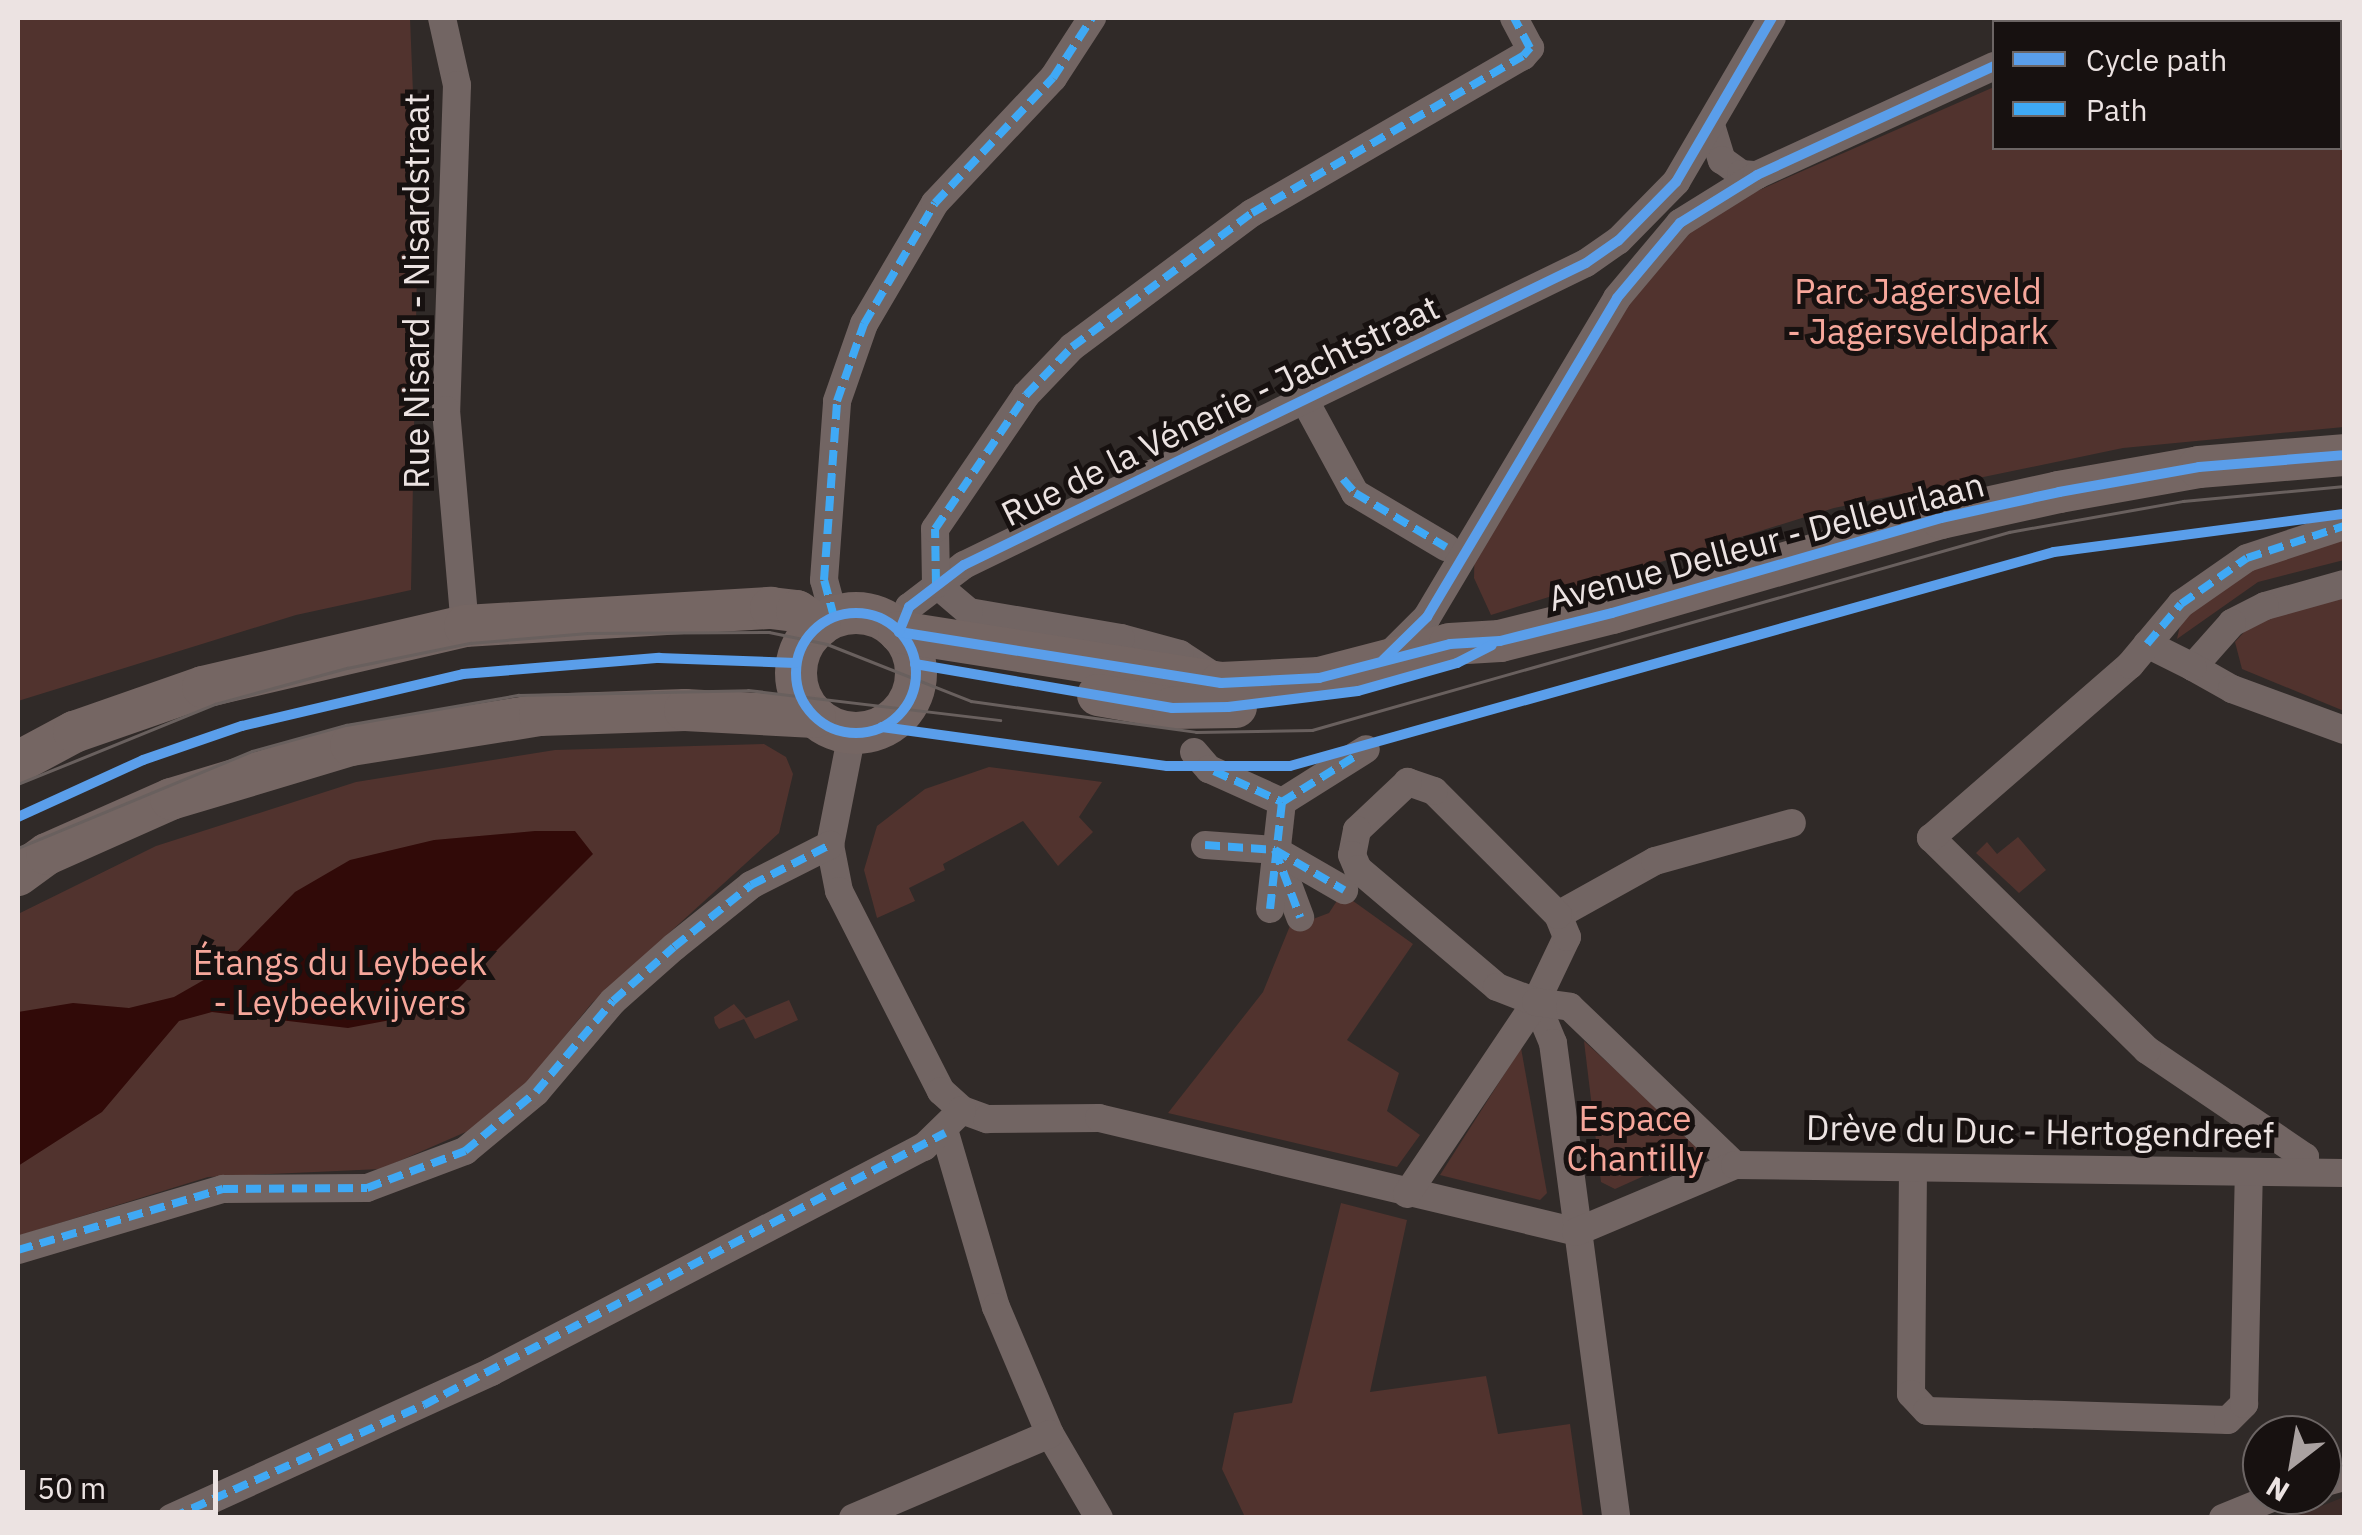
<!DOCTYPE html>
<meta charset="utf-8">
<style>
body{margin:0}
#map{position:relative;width:2362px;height:1535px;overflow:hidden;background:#302a28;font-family:"IBM Plex Sans",sans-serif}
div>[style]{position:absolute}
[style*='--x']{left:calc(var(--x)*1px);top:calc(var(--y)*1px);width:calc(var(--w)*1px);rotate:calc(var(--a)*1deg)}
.built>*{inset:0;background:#3e2c29}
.green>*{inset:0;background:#51332e}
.water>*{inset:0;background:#310a08}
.street>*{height:28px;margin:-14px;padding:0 14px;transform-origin:14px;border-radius:14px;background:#726563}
.primary>*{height:42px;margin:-21px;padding:0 21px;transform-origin:21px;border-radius:21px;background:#756663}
.primary>.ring{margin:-21px;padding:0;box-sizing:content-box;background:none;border:42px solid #756663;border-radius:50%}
.tram>*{height:2.5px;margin:-1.25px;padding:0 1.25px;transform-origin:1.25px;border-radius:1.25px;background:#69605e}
.quiet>*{height:8px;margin-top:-4px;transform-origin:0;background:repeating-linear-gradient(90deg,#3fa9f5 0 15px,transparent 0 23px)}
.cycleway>*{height:10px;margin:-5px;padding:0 5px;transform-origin:5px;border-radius:5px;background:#5a9eea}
.cycleway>.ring{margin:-5px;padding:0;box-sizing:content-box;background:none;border:10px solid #5a9eea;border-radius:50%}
span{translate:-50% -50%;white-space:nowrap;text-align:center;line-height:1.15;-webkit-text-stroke:10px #171110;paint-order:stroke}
.street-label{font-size:35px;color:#ece3e2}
.park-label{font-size:35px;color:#f7a79b}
.frame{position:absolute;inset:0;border:20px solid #ece3e2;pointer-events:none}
.legend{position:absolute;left:1992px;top:20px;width:350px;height:130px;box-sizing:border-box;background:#171110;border:2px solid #6c6564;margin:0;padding:12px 18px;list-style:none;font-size:30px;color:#ece3e2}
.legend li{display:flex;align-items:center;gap:20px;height:50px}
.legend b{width:50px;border:2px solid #6c6564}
.north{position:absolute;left:2242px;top:1415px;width:100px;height:100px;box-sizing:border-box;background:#171110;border:2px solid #6c6564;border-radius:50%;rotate:211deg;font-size:28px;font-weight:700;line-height:40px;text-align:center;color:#ece3e2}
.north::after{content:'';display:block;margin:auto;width:35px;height:45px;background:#aaa2a1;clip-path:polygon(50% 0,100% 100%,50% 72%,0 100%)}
.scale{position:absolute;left:20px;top:1470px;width:198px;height:45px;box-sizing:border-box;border:5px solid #ece3e2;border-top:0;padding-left:12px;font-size:30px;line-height:35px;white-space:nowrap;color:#ece3e2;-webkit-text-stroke:8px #171110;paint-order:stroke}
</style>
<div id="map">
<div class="built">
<i style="clip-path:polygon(2344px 1497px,2344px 1517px,2287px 1517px,2319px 1507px)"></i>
</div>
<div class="green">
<i style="clip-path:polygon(18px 18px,410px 18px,418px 217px,411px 590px,296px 615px,18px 701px)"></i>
<i style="clip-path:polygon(2148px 18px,2344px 18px,2344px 427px,2123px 448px,1834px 508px,1491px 615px,1474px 578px,1475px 534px,1635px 283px,1707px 213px,1994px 87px,1994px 148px,2340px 148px,2340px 22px,2137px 22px)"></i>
<i style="clip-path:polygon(2344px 538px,2344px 560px,2258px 582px,2177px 639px,2182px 616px,2236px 572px)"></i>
<i style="clip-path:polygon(2344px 594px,2344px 711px,2242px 669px,2235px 642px,2253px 622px)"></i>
<i style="clip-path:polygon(764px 744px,786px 757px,793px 774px,779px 833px,592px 1003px,526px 1084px,468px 1131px,381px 1169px,208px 1177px,18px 1236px,18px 914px,156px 846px,356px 782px,555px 750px)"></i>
<i style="clip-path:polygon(989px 767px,1102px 782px,1079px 817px,1093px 832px,1058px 866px,1023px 821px,943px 864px,945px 870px,909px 888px,915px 901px,877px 918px,864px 870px,877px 826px,925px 789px)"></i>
<i style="clip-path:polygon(2018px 837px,2046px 870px,2019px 893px,1976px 853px,1987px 842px,1997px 854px)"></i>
<i style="clip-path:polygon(1342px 893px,1413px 944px,1347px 1040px,1399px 1073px,1387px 1111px,1420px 1135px,1397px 1167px,1168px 1113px,1263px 992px,1294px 916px,1313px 919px,1329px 913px)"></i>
<i style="clip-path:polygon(789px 1000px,798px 1020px,755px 1039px,744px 1019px,719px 1029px,715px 1023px,714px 1017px,734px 1004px,746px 1018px)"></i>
<i style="clip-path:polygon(1584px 1041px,1697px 1144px,1695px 1153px,1615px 1189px,1601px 1182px)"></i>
<i style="clip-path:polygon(1521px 1048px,1547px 1193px,1540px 1200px,1440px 1175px)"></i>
<i style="clip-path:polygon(1341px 1203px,1407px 1220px,1370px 1392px,1486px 1376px,1498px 1434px,1570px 1424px,1583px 1517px,1245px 1517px,1222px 1469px,1234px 1413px,1292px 1403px)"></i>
</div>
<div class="water">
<i style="clip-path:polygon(535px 831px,575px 831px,593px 854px,458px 989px,401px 1018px,348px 1028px,212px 1012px,179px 1021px,102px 1112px,18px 1166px,18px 1012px,73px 1003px,129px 1008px,174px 997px,216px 973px,295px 892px,350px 860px,434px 840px)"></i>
</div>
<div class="street">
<i style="--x:442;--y:18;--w:69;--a:77.4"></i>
<i style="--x:457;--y:85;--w:325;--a:91.9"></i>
<i style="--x:446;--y:410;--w:217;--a:85"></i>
<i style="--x:2087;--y:22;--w:12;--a:-20"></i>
<i style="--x:1711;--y:125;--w:37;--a:73"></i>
<i style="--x:1722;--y:160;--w:24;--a:36"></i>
<i style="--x:1741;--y:174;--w:16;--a:4"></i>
<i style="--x:1304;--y:399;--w:107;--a:61.5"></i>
<i style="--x:1355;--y:493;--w:106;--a:30.7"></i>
<i style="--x:2344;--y:584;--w:82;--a:164.4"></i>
<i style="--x:2265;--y:606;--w:37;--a:153"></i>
<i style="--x:2232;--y:623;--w:59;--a:131.6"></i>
<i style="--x:2193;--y:667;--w:45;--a:29.4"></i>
<i style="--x:2232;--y:689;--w:119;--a:20.1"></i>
<i style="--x:834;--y:617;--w:38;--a:-105"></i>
<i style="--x:824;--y:580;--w:179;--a:-85.8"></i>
<i style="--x:837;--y:401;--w:82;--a:-70.7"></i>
<i style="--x:864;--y:324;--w:140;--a:-59.6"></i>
<i style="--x:935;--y:203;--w:172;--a:-46.7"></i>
<i style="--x:1053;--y:78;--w:72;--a:-57"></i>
<i style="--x:899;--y:632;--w:27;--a:-68"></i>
<i style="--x:909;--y:607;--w:69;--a:-37.4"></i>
<i style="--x:964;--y:565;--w:691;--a:-25.9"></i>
<i style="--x:1586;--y:263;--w:39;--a:-35"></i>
<i style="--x:1618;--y:241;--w:83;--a:-45.5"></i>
<i style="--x:1676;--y:182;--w:190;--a:-59.7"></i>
<i style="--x:2147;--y:644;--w:51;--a:26.6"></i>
<i style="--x:1388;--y:656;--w:55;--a:-45"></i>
<i style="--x:1427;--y:617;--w:371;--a:-59.2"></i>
<i style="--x:1617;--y:298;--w:98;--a:-50"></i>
<i style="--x:1680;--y:223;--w:91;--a:-31.9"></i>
<i style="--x:1757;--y:175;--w:261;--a:-24.7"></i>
<i style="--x:1212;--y:675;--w:38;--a:-147"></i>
<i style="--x:1180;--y:654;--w:61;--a:-164.8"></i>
<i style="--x:1121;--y:638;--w:154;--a:-170.3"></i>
<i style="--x:969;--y:612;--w:43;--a:-139.7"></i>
<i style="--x:936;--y:584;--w:55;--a:-91"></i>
<i style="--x:935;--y:529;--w:162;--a:-55.8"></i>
<i style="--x:1026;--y:395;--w:66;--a:-46.2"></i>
<i style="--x:1072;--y:347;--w:224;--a:-36.7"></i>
<i style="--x:1252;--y:213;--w:313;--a:-30.1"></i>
<i style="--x:1523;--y:56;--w:11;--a:-49"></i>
<i style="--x:1530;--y:48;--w:34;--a:-118"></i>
<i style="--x:852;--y:733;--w:114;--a:101.1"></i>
<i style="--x:830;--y:845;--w:47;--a:78.9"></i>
<i style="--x:839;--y:891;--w:225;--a:63"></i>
<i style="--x:941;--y:1091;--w:28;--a:42"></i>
<i style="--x:962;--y:1110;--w:27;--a:20"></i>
<i style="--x:987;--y:1119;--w:112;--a:-0.5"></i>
<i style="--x:1099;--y:1118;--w:490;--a:13.4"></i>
<i style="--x:1194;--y:752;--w:23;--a:49"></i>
<i style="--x:1209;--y:769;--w:80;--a:24.3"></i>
<i style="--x:1205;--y:845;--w:70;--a:4.1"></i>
<i style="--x:1275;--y:850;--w:72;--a:69.5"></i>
<i style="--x:1275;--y:850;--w:80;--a:30.1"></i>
<i style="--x:1270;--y:909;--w:108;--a:-83.6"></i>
<i style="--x:1282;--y:802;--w:99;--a:-32.2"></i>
<i style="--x:1558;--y:915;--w:111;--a:-29.1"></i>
<i style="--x:1655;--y:861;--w:142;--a:-15.5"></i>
<i style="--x:1536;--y:1002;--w:44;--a:67.5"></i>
<i style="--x:1553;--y:1043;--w:479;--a:82.4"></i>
<i style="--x:945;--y:1133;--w:181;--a:73.7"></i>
<i style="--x:996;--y:1307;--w:138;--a:67"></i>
<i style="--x:1050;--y:1434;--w:97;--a:59.7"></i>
<i style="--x:1913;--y:1168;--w:226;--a:90.5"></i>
<i style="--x:1911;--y:1394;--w:23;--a:47"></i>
<i style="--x:1927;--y:1411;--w:301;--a:1.7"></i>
<i style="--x:2228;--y:1420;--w:23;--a:-45"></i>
<i style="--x:2244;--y:1404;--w:232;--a:-88.8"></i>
<i style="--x:2305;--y:1172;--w:15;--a:-90"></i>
<i style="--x:2305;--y:1157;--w:191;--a:-145.9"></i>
<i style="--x:2147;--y:1050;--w:303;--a:-135.5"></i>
<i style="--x:1931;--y:838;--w:264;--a:-41"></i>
<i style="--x:2130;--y:665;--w:80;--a:-50.1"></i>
<i style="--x:2181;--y:604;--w:80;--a:-34.9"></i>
<i style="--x:2247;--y:558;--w:102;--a:-18.3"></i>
<i style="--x:1407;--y:1194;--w:231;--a:-56.1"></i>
<i style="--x:1536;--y:1002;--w:72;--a:-64.5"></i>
<i style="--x:1567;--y:937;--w:24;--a:-112"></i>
<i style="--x:1558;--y:915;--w:175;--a:-135"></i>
<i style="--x:1434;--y:791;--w:28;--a:-161"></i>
<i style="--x:1408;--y:782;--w:70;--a:136.7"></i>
<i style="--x:1357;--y:830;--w:25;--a:101"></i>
<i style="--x:1352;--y:855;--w:15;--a:67"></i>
<i style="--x:1358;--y:869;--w:182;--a:40.3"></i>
<i style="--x:1497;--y:987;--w:42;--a:21"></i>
<i style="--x:1536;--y:1002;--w:34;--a:8"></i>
<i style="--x:1570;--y:1007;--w:228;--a:43.8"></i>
<i style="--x:1576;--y:1232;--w:173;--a:-22.8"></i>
<i style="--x:1735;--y:1165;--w:609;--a:0.75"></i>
<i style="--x:18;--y:1250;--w:214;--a:-16.6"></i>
<i style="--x:223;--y:1189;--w:144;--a:-0.4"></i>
<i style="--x:367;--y:1188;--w:105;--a:-20.7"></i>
<i style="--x:465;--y:1151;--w:92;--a:-39.7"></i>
<i style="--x:536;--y:1092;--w:119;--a:-49.8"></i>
<i style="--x:613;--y:1001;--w:81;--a:-41.5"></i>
<i style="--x:674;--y:947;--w:99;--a:-38.8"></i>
<i style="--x:751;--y:885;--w:89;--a:-26.9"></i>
<i style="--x:2322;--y:1483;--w:23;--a:-15"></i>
<i style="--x:171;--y:1518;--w:352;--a:-24.5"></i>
<i style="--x:491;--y:1372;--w:488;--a:-27.5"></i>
<i style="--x:924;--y:1147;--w:53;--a:-44.2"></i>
<i style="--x:853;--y:1518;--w:214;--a:-23.1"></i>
<i style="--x:2223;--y:1518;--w:61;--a:-22.3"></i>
</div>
<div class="primary">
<i class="ring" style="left:796px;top:613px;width:78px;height:78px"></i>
<i style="--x:899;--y:632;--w:326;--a:9"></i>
<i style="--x:1221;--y:683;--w:98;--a:-2.9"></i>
<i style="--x:1319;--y:678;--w:135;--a:-14.5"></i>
<i style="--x:1450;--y:644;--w:50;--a:-3.4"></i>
<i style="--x:1500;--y:641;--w:115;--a:-14"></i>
<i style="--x:1612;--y:613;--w:342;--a:-16.1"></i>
<i style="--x:1941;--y:518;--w:121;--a:-12.4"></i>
<i style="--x:2059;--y:492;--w:142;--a:-10.1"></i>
<i style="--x:2199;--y:467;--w:145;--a:-4.7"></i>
<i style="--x:1098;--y:695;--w:75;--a:10"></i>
<i style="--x:1172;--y:708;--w:64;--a:-0.9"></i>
<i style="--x:18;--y:762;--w:64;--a:-28.2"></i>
<i style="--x:74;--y:732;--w:137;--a:-19.2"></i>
<i style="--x:203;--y:687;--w:269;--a:-13.1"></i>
<i style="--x:465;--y:626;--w:307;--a:-3.4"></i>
<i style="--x:771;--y:608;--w:26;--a:7"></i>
<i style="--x:797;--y:611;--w:27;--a:34"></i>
<i style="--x:18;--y:875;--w:36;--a:-36"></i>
<i style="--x:47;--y:854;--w:136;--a:-23.9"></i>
<i style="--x:171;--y:799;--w:188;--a:-16.7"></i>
<i style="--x:351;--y:745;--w:191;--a:-9"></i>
<i style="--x:540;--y:715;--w:145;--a:-2"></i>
<i style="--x:685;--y:710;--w:130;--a:3.1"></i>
</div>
<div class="tram">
<i style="--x:18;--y:784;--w:213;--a:-22.1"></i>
<i style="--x:215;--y:704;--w:137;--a:-15.3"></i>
<i style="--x:347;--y:668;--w:126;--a:-11.5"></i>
<i style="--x:470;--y:643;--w:118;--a:-4.8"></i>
<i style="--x:588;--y:633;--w:181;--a:-0.3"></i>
<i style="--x:769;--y:632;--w:59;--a:11.7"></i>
<i style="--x:827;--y:644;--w:155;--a:21.6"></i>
<i style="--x:971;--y:701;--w:227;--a:7.8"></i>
<i style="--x:1196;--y:732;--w:116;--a:-1"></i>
<i style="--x:1312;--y:730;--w:725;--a:-15.86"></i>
<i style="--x:2009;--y:532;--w:177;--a:-10.1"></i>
<i style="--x:2183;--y:501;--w:162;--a:-5.3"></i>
<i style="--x:18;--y:848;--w:253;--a:-22.5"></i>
<i style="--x:252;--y:751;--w:98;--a:-15.5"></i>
<i style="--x:346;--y:725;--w:175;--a:-9.9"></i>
<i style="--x:518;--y:695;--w:230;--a:-1.2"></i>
<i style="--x:748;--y:690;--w:254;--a:6.8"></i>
</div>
<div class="quiet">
<i style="--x:1343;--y:479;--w:18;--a:49"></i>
<i style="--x:1355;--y:493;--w:106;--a:30.7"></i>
<i style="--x:936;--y:584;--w:55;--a:-91"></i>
<i style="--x:935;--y:529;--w:162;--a:-55.8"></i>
<i style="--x:1026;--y:395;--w:66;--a:-46.2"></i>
<i style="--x:1072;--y:347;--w:224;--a:-36.7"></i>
<i style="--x:1252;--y:213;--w:313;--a:-30.1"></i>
<i style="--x:1523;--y:56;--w:11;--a:-49"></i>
<i style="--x:1530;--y:48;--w:34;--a:-118"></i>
<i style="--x:834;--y:617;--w:38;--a:-105"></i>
<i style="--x:824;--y:580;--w:179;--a:-85.8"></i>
<i style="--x:837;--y:401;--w:82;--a:-70.7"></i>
<i style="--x:864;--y:324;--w:140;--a:-59.6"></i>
<i style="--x:935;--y:203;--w:172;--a:-46.7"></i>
<i style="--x:1053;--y:78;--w:72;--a:-57"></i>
<i style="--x:2147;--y:644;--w:52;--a:-49.6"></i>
<i style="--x:2181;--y:604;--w:80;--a:-34.9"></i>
<i style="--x:2247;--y:558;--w:102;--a:-18.3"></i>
<i style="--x:1214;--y:771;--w:75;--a:24.5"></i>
<i style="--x:1205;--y:845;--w:70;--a:4.1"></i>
<i style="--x:1275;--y:850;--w:72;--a:69.5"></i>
<i style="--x:1275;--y:850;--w:80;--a:30.1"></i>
<i style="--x:1270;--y:909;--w:108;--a:-83.6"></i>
<i style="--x:1282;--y:802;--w:85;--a:-32"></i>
<i style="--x:18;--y:1250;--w:214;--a:-16.6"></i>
<i style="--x:223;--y:1189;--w:144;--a:-0.4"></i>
<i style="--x:367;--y:1188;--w:105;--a:-20.7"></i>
<i style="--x:465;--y:1151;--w:92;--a:-39.7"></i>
<i style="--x:536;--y:1092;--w:119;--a:-49.8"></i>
<i style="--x:613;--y:1001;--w:81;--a:-41.5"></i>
<i style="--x:674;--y:947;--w:99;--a:-38.8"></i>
<i style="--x:751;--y:885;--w:89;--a:-26.9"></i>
<i style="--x:171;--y:1518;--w:277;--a:-24.1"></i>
<i style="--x:424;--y:1405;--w:588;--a:-27.57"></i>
</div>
<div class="cycleway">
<i class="ring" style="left:796px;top:613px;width:110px;height:110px"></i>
<i style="--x:899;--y:632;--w:326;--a:9"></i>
<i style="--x:1221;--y:683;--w:98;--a:-2.9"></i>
<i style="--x:1319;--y:678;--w:135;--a:-14.5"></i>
<i style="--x:1450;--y:644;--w:50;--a:-3.4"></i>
<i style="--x:1500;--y:641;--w:115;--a:-14"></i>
<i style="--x:1612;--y:613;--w:342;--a:-16.1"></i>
<i style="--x:1941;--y:518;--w:121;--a:-12.4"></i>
<i style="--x:2059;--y:492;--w:142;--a:-10.1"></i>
<i style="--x:2199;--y:467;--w:145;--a:-4.7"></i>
<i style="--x:899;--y:632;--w:27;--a:-68"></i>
<i style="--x:909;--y:607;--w:69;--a:-37.4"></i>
<i style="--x:964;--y:565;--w:691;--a:-25.9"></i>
<i style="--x:1586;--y:263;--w:39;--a:-35"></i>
<i style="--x:1618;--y:241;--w:83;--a:-45.5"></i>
<i style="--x:1676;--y:182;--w:190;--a:-59.7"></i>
<i style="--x:1383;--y:660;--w:62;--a:-44.3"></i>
<i style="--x:1427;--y:617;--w:371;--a:-59.2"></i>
<i style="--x:1617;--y:298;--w:98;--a:-50"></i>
<i style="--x:1680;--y:223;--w:91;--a:-31.9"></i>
<i style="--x:1757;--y:175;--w:261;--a:-24.7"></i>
<i style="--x:915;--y:664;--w:261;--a:9.7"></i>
<i style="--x:1172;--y:708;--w:56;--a:-1"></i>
<i style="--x:1228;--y:707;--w:131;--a:-7"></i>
<i style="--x:1358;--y:691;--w:103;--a:-15.8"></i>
<i style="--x:1457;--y:663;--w:39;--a:-27"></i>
<i style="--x:882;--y:727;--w:288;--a:7.8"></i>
<i style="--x:1167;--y:766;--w:123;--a:0"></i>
<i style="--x:1290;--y:766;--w:793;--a:-15.65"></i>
<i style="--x:2054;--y:552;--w:292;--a:-7.5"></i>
<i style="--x:18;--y:817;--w:137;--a:-24.5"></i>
<i style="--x:143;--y:760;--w:105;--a:-19"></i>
<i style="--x:242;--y:726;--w:227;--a:-13.2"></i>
<i style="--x:463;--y:674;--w:197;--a:-4.7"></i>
<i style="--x:659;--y:658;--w:137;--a:2.1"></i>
</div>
<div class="street-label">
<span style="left:416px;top:291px;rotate:-90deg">Rue Nisard - Nisardstraat</span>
<span style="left:1220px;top:410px;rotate:-26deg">Rue de la Vénerie - Jachtstraat</span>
<span style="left:1766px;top:541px;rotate:-15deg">Avenue Delleur - Delleurlaan</span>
<span style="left:2040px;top:1131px;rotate:1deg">Drève du Duc - Hertogendreef</span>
</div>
<div class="park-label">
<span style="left:1918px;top:311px">Parc Jagersveld<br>- Jagersveldpark</span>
<span style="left:340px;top:982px">Étangs du Leybeek<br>- Leybeekvijvers</span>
<span style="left:1635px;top:1138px">Espace<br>Chantilly</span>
</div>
<div class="frame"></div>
<ul class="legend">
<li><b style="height:12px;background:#5a9eea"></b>Cycle path</li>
<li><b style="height:12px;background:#3fa9f5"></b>Path</li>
</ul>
<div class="north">N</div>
<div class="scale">50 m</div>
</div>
